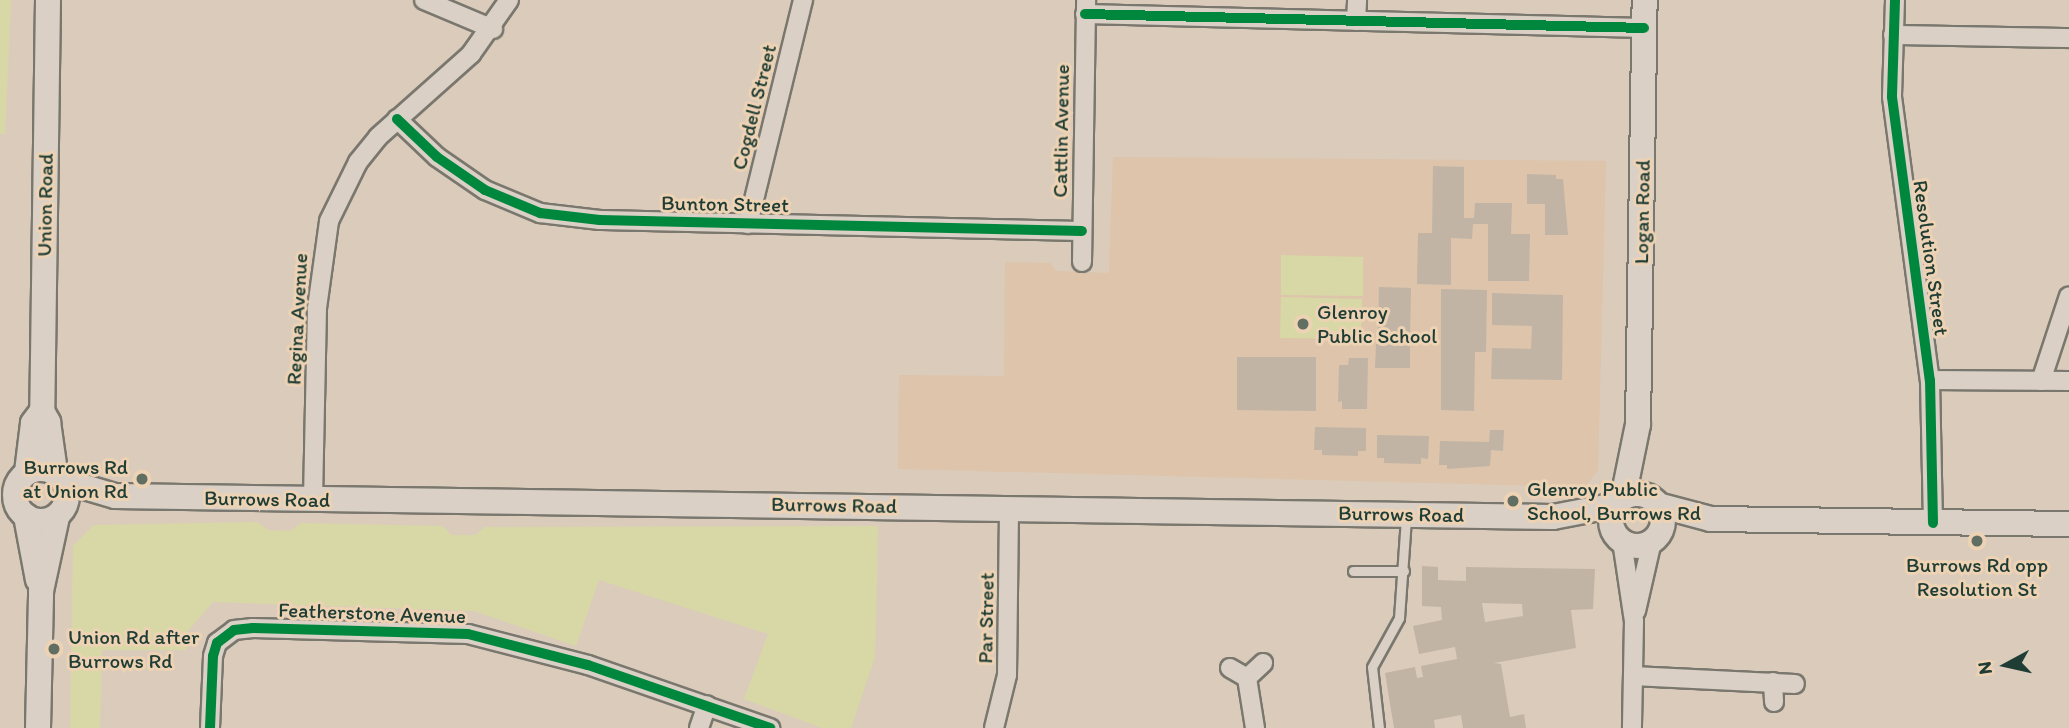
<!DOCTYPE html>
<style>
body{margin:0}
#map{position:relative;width:2069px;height:728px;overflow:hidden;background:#dbcbba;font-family:Itim,sans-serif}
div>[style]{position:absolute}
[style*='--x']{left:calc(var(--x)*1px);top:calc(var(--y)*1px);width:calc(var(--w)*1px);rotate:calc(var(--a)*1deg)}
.built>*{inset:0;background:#ddc4ab}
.green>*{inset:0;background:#d8d8a6}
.building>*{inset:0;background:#c1b4a5}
.roads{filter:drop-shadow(2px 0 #79776e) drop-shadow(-2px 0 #79776e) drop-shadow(0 2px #79776e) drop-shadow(0 -2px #79776e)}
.lane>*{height:9px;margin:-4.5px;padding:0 4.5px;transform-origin:4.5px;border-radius:4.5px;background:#dad0c5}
.street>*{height:18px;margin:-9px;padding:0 9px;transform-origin:9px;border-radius:9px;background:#dad0c5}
.secondary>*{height:24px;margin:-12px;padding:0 12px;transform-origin:12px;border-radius:12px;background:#dad0c5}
.secondary>.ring{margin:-12px;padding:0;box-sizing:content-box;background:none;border:24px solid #dad0c5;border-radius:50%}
.cycleway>*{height:10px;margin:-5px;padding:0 5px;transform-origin:5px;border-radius:5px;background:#00873e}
.dots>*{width:19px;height:19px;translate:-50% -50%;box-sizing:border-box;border:4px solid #edd2b4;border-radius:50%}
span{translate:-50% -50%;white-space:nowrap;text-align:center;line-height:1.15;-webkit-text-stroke:6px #edd2b4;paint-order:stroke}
.street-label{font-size:21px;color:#1f3d34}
.poi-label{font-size:21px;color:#1f3d34}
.left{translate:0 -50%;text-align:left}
.right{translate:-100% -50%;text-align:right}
.north{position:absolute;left:1971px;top:630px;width:70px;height:70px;-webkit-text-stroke:5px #edd2b4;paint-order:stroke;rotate:262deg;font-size:19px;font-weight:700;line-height:28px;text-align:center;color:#1f3d34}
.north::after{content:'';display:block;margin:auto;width:24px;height:32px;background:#1f3d34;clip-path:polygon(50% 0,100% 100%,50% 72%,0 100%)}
</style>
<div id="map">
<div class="built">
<i style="clip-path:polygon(1113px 157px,1606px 161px,1598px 470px,1585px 487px,898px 469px,899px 375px,1004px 376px,1005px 262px,1050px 263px,1056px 271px,1109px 273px)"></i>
</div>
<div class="green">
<i style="clip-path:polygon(0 0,11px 0,5px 134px,0 134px)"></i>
<i style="clip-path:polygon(1281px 255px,1363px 257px,1363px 296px,1281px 295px)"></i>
<i style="clip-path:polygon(1281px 297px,1362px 299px,1361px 339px,1280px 338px)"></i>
<i style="clip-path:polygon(257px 522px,268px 530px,291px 531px,301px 523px,442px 526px,452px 535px,475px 535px,485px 527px,878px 526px,875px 657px,851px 728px,822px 728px,744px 699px,768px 634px,599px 580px,576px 646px,474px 611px,213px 602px,187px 632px,186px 650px,102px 650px,100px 728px,70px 728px,73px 546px,94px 525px)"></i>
</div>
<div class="building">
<i style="clip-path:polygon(1433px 166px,1464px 167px,1464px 218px,1474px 218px,1475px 203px,1512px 203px,1511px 234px,1530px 234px,1529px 281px,1488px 281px,1488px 224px,1473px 224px,1472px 239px,1451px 238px,1451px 285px,1417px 284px,1418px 233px,1432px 233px)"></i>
<i style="clip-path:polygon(1527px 174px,1556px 175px,1556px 179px,1563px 179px,1568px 235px,1545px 235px,1545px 204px,1527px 204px)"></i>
<i style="clip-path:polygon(1379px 287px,1411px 288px,1410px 340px,1378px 338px)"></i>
<i style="clip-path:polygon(1441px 289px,1487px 290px,1486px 352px,1475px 352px,1474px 411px,1441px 410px)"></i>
<i style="clip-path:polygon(1492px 293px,1563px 295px,1562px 380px,1491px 379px,1492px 348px,1531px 349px,1532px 326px,1492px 325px)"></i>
<i style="clip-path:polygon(1376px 344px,1410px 345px,1410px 368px,1375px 368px)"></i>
<i style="clip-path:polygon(1237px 357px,1316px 357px,1316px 411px,1237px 410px)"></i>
<i style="clip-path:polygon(1349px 358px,1368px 358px,1367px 409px,1342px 409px,1342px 401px,1338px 402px,1339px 365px,1348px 365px)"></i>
<i style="clip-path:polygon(1315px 427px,1366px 428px,1366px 451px,1358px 451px,1358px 456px,1322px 455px,1322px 450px,1314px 450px)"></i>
<i style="clip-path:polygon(1490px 430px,1504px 430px,1503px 451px,1491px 450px,1490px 466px,1447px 469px,1447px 465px,1439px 465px,1440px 441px,1489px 442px)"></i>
<i style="clip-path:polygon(1377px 435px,1429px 436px,1428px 459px,1421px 458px,1421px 464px,1384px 463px,1384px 458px,1377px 458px)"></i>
<i style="clip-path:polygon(evenodd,1422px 566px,1438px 567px,1438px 580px,1466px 581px,1466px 567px,1595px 569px,1593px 609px,1571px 610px,1576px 648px,1494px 663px,1501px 664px,1510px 717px,1524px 714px,1526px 728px,1463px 728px,1461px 715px,1434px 720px,1435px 728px,1394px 728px,1385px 673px,1415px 667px,1417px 678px,1423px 677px,1421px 666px,1457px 659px,1455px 647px,1419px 654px,1413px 626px,1442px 620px,1441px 607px,1422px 606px,1422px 566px,1482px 603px,1522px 604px,1523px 616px,1485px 622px,1482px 603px)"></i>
</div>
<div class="roads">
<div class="lane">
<i style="--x:1353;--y:571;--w:51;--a:0"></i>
<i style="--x:1379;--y:728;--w:61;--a:-96.5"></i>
<i style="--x:1372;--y:667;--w:56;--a:-61.1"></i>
<i style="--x:1399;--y:618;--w:101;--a:-86"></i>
</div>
<div class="street">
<i style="--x:424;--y:0;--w:75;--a:22.8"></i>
<i style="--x:1895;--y:0;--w:97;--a:91.8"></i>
<i style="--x:1892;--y:97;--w:286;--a:82.4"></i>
<i style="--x:1930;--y:380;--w:143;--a:88.8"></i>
<i style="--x:1085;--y:14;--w:559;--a:1.43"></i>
<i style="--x:1356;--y:21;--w:21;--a:-87"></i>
<i style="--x:1893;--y:35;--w:176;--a:1"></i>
<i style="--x:397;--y:119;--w:55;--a:43.5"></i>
<i style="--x:437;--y:157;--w:58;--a:34.5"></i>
<i style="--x:485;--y:190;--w:60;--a:22.7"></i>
<i style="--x:540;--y:213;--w:60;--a:6.7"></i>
<i style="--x:600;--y:220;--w:482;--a:1.3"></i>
<i style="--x:748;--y:224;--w:231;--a:-76.2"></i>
<i style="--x:1082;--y:262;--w:262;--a:-89.1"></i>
<i style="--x:1930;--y:380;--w:139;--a:0.4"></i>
<i style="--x:2041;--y:381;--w:89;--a:-71.8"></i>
<i style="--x:313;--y:499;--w:191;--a:-88.8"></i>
<i style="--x:317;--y:308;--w:88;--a:-82.1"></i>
<i style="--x:329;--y:221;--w:66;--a:-63.8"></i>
<i style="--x:358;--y:162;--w:32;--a:-51"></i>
<i style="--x:378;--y:137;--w:125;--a:-41.7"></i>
<i style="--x:471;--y:54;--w:66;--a:-54.9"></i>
<i style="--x:1622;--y:541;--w:81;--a:81.5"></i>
<i style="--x:1634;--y:621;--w:107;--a:91.1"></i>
<i style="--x:1636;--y:611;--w:72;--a:-77.1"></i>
<i style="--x:1230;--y:668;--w:20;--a:30"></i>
<i style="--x:1633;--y:676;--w:162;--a:2.8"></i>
<i style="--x:1247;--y:678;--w:51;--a:80.9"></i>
<i style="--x:1247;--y:678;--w:22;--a:-43"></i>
<i style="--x:1773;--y:682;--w:20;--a:87"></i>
<i style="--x:210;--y:728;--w:72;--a:-87.6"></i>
<i style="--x:213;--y:656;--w:14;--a:-73"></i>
<i style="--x:217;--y:643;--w:21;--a:-37"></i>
<i style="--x:234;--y:630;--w:19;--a:-6"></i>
<i style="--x:253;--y:628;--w:215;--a:1.6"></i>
<i style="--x:468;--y:634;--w:124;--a:14.5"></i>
<i style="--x:588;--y:665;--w:193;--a:19.1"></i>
<i style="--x:699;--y:728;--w:24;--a:-71"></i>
<i style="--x:994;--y:728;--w:55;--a:-76.2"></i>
<i style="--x:1007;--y:675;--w:168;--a:-89.3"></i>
</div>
<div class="secondary">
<i style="--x:48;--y:0;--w:411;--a:90.8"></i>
<i style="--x:42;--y:411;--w:13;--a:61"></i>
<i style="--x:48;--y:422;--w:50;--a:82"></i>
<i class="ring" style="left:15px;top:469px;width:28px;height:28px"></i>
<i style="--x:27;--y:472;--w:49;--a:-83"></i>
<i style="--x:33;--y:423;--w:15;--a:-53"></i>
<i style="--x:64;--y:481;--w:53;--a:16.4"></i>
<i style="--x:115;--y:496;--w:1438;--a:0.84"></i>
<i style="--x:1553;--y:517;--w:64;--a:-10.8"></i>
<i class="ring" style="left:1611px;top:494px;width:28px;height:28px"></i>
<i style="--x:1623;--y:498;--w:76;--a:-78.5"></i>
<i style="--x:1638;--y:424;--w:424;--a:-89.1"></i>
<i style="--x:1658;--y:505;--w:55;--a:14.8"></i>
<i style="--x:1711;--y:519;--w:358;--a:0.8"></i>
<i style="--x:26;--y:516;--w:65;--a:79.4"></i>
<i style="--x:38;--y:728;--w:137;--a:-88.7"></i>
<i style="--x:41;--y:591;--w:76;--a:-77.8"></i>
</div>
</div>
<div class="cycleway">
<i style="--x:1895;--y:0;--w:97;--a:91.8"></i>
<i style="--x:1892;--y:97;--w:286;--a:82.4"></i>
<i style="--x:1930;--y:380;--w:143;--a:88.8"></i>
<i style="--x:1085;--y:14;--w:559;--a:1.43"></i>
<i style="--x:397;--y:119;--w:55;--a:43.5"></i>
<i style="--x:437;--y:157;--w:58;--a:34.5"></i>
<i style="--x:485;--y:190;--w:60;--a:22.7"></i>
<i style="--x:540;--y:213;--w:60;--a:6.7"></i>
<i style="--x:600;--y:220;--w:482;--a:1.3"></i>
<i style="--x:210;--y:728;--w:72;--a:-87.6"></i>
<i style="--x:213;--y:656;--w:14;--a:-73"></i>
<i style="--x:217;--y:643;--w:21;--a:-37"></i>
<i style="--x:234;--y:630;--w:19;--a:-6"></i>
<i style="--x:253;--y:628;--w:215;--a:1.6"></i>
<i style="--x:468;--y:634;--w:124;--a:14.5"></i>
<i style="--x:588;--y:665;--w:193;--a:19.1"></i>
</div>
<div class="dots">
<i style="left:1303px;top:324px;background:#616f63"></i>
<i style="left:142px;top:479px;background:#616f63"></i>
<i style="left:1513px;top:501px;background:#616f63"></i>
<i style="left:1977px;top:541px;background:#616f63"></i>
<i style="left:54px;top:649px;background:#616f63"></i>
</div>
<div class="street-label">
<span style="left:754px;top:107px;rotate:-76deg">Cogdell Street</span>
<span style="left:1061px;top:131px;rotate:-89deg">Cattlin Avenue</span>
<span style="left:725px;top:204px;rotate:1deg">Bunton Street</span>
<span style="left:45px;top:205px;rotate:-89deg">Union Road</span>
<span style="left:1642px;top:212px;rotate:-89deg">Logan Road</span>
<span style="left:1931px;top:258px;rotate:82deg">Resolution Street</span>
<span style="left:297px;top:319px;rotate:-87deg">Regina Avenue</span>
<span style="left:267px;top:499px;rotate:1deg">Burrows Road</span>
<span style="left:834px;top:505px;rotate:1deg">Burrows Road</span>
<span style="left:1401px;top:514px;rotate:1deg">Burrows Road</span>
<span style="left:372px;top:613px;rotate:2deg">Featherstone Avenue</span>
<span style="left:986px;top:618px;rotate:-89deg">Par Street</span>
</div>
<div class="poi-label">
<span class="left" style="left:1317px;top:324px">Glenroy<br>Public School</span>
<span class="right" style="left:128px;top:479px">Burrows Rd<br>at Union Rd</span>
<span class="left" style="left:1527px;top:501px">Glenroy Public<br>School, Burrows Rd</span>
<span style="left:1977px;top:577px">Burrows Rd opp<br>Resolution St</span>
<span class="left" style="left:68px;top:649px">Union Rd after<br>Burrows Rd</span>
</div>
<div class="north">N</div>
</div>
